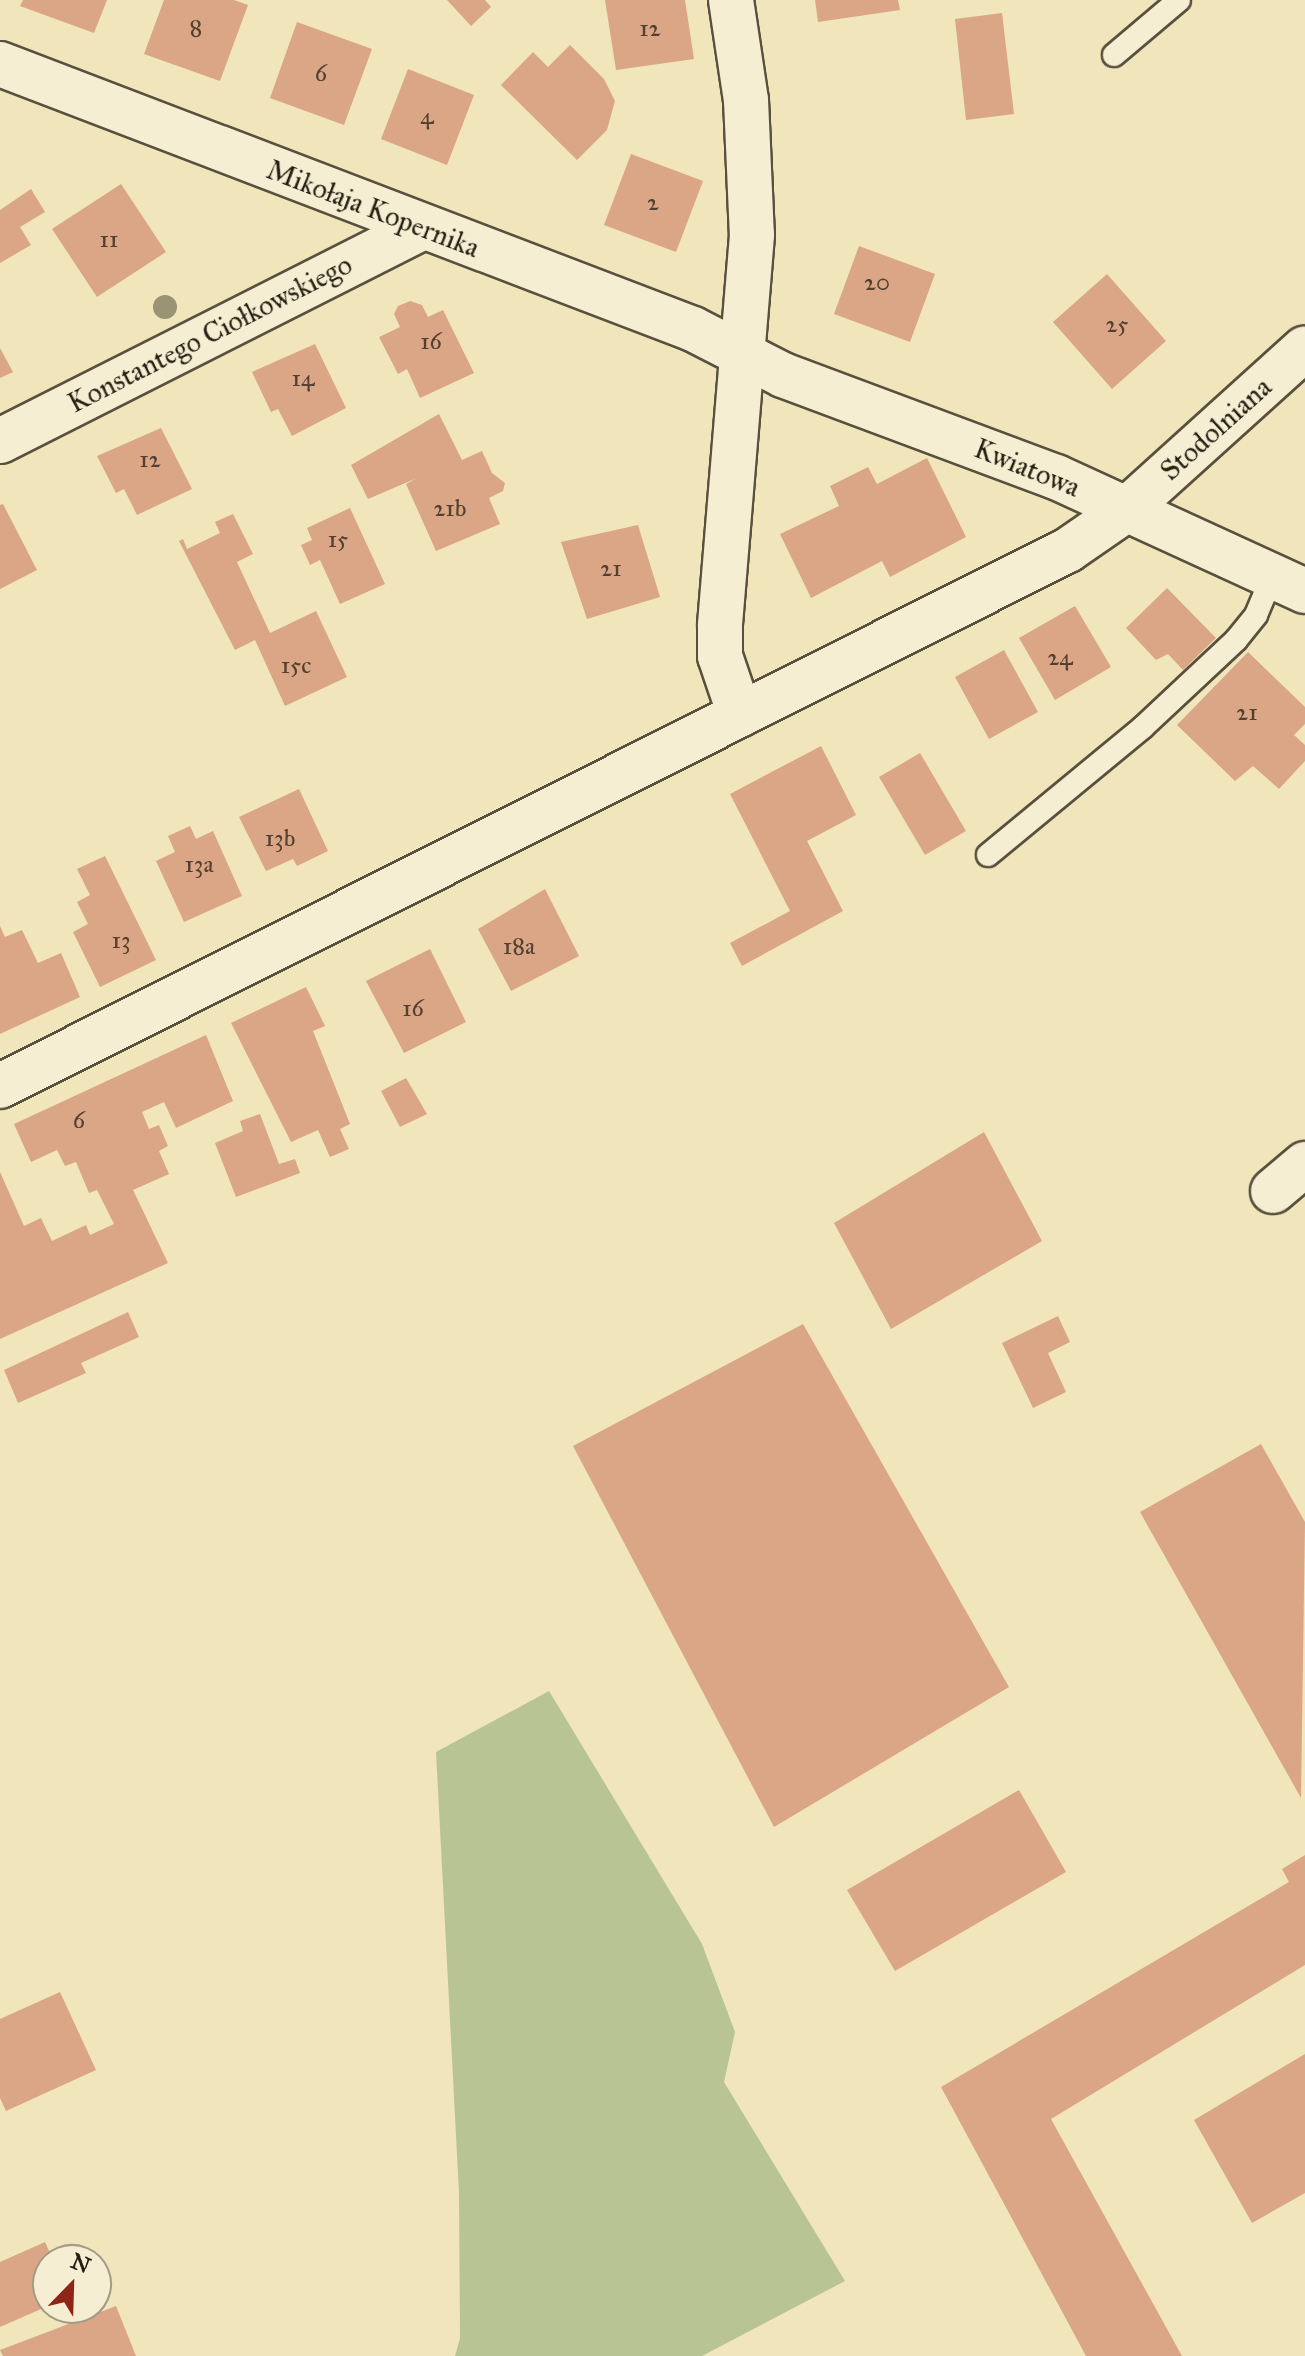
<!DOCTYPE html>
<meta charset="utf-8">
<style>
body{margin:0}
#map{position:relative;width:1305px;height:2356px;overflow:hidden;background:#f1e5bc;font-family:"IM FELL Great Primer",serif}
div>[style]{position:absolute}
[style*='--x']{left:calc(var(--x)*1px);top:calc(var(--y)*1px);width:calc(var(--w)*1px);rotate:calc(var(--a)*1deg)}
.green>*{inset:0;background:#b8c592}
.building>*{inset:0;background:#daa686}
.roads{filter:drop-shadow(2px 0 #59503d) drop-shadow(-2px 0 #59503d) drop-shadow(0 2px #59503d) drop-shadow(0 -2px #59503d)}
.lane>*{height:22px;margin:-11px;padding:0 11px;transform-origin:11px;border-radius:11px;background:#f6eed3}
.street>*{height:44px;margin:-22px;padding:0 22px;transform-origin:22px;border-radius:22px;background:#f6eed3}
.trees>*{width:24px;height:24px;margin:-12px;border-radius:50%;background:#9a9374}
span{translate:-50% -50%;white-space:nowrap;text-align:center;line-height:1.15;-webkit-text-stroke:8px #f6eed3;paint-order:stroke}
.number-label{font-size:24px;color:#534030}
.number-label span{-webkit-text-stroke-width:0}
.street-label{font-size:28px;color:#261e13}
.north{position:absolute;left:32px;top:2244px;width:80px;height:80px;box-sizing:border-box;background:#f6eed3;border:2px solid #a39b86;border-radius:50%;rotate:23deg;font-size:22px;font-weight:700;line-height:32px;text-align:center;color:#261e13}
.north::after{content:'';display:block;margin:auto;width:28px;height:36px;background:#8f2418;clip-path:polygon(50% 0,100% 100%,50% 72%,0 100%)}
</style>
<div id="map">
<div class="green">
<i style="clip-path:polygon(549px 1691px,702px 1944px,735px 2032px,724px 2082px,845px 2281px,702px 2356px,455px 2356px,460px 2338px,459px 2193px,436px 1752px)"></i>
</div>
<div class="building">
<i style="clip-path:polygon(23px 0,107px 0,94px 33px,20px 6px)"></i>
<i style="clip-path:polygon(164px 0,234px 0,248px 5px,220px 81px,144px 54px)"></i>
<i style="clip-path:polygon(447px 0,485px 0,491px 7px,471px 26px)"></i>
<i style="clip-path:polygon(605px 0,685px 0,694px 59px,616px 70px)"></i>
<i style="clip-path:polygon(815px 0,898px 0,900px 10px,818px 22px)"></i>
<i style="clip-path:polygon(1002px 13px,1014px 114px,966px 120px,955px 19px)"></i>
<i style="clip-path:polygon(297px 22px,372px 49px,344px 125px,270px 98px)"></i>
<i style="clip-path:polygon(570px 45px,604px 79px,615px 101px,607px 130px,577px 160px,501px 85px,533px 52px,548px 67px)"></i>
<i style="clip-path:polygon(408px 69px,474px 95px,447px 165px,381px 139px)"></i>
<i style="clip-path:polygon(631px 154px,703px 181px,676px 252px,604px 225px)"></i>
<i style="clip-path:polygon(121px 184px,166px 252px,97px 297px,52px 229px)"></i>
<i style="clip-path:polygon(31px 189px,45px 212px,20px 227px,31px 245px,0 263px,0 210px)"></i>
<i style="clip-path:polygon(859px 246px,935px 274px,910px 342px,834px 314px)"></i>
<i style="clip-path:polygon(1107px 274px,1166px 341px,1112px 389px,1053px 322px)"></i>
<i style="clip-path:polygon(410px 301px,422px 305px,428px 317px,443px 310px,474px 373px,420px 398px,407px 369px,398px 374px,379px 337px,400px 327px,394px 314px,398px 306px)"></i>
<i style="clip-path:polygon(315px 344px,346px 408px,292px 436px,278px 409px,271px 412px,252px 372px)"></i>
<i style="clip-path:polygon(0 348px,13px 372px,0 378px)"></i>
<i style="clip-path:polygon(439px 414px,462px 460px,482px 451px,492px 473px,505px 483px,503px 491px,489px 498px,500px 524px,436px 551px,406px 484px,417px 478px,368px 499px,351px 465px)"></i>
<i style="clip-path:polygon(161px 428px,192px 489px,137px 515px,124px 489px,116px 493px,97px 456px)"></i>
<i style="clip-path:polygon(927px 458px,966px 537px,890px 577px,882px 561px,811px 598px,780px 534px,839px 506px,830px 486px,868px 467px,877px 484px)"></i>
<i style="clip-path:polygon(3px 504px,37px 570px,0 589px,0 505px)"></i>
<i style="clip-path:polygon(350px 508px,385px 584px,340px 604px,320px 560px,310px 565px,301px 545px,312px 540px,307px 528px)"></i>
<i style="clip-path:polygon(233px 514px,253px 554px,237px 562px,270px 633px,316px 611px,347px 677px,285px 706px,255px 640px,235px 650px,179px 541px,183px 539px,187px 549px,220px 533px,215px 522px)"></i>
<i style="clip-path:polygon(638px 525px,660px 597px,587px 619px,561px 542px)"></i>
<i style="clip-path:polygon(1167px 588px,1216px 638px,1183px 670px,1168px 654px,1156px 660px,1126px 628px)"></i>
<i style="clip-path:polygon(1075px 606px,1111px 667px,1055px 700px,1019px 638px)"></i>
<i style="clip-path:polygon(1004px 650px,1038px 712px,989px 739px,955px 677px)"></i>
<i style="clip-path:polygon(1248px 652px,1305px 707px,1305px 724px,1294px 735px,1305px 745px,1305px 761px,1279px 789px,1253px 766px,1235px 781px,1177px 725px)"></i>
<i style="clip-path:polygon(821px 746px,856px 815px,807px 841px,843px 911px,742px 966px,730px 943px,790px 911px,730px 794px)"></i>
<i style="clip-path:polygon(920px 753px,966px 831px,925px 855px,879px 777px)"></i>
<i style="clip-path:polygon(299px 789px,328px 851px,297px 866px,293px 859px,266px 871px,239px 817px)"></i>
<i style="clip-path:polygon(190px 826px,196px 839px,213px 831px,242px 896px,184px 922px,156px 861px,175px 852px,168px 836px)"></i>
<i style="clip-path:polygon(105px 856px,156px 960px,100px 987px,73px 932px,88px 924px,77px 902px,90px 895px,77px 869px)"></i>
<i style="clip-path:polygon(545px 889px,579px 956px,511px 991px,478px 929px)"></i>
<i style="clip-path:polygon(0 926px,5px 937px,22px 930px,38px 963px,61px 953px,80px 997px,0 1034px)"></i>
<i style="clip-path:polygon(430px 949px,466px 1022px,404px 1053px,366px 981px)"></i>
<i style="clip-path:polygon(306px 987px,325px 1026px,313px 1031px,350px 1124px,340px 1129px,349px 1149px,330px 1157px,318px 1130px,291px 1142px,231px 1023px)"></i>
<i style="clip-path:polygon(206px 1035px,233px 1101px,176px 1128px,164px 1102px,142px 1112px,149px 1129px,159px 1125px,168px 1146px,159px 1151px,169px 1174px,133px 1190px,168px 1263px,0 1339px,0 1172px,24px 1226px,41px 1218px,52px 1241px,86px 1225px,90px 1235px,114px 1224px,97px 1190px,89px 1193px,76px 1162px,65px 1166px,57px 1150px,31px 1162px,14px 1124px)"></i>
<i style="clip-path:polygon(406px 1078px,427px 1114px,400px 1127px,381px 1091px)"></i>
<i style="clip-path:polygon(260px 1114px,279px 1164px,295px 1159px,300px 1173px,236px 1197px,215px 1143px,243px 1131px,240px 1121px)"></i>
<i style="clip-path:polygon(984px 1132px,1042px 1241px,891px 1329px,834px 1223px)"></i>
<i style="clip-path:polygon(128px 1312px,139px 1337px,81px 1363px,86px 1373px,18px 1403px,4px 1370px)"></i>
<i style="clip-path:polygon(1058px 1316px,1070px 1342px,1048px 1353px,1066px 1392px,1033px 1408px,1002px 1343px)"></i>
<i style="clip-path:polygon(803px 1324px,1009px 1687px,774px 1827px,573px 1446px)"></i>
<i style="clip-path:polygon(1261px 1444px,1305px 1522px,1301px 1798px,1140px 1512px)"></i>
<i style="clip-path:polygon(1019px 1790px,1066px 1872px,895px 1971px,847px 1890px)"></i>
<i style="clip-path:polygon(1305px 1855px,1305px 1965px,1051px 2119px,1182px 2356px,1086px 2356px,941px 2087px,1289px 1882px,1282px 1869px)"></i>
<i style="clip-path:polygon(60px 1992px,96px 2070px,6px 2111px,0 2098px,0 2019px)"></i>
<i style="clip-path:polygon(1305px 2054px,1305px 2193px,1252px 2223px,1194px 2120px)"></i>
<i style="clip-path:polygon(45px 2242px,53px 2260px,48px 2260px,48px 2306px,0 2327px,0 2262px)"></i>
<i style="clip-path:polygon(116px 2306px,136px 2356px,3px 2356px,0 2350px)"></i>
</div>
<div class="roads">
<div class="lane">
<i style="--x:1114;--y:55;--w:85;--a:-40.2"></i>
<i style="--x:988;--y:855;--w:200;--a:-39.5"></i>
<i style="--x:1142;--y:728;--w:129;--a:-43.1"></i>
<i style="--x:1236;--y:640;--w:32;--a:-51"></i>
<i style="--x:1256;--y:615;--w:41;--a:-67.2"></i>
</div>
<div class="street">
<i style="--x:731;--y:0;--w:101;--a:81.5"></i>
<i style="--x:746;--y:100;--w:135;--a:87.5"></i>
<i style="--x:752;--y:235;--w:392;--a:94.7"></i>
<i style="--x:720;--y:626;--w:30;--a:90"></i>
<i style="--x:720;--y:656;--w:62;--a:71.3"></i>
<i style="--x:0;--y:64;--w:742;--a:20.93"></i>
<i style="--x:693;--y:329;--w:101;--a:27.1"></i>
<i style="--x:783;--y:375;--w:291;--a:20.5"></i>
<i style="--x:1056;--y:477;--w:274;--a:24.6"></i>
<i style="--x:0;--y:441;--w:473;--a:-26.8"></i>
<i style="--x:0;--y:1086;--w:1195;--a:-26.65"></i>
<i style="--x:1068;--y:550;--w:70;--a:-34.6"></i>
<i style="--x:1126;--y:510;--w:241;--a:-42.1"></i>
<i style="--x:1273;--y:1191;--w:42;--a:-40.2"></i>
</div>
</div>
<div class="trees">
<i style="left:165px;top:307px"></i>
</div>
<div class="number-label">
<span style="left:196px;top:29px">8</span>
<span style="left:650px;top:29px">12</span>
<span style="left:321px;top:74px">6</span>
<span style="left:427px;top:117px">4</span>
<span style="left:653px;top:203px">2</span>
<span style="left:109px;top:240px">11</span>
<span style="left:877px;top:283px">20</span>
<span style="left:1117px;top:325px">25</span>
<span style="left:431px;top:342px">16</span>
<span style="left:303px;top:379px">14</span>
<span style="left:150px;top:460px">12</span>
<span style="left:450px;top:509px">21b</span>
<span style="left:338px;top:540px">15</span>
<span style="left:611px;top:569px">21</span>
<span style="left:1060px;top:658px">24</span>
<span style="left:296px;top:666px">15c</span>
<span style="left:1247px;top:713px">21</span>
<span style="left:280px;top:839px">13b</span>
<span style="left:199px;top:865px">13a</span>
<span style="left:121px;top:941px">13</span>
<span style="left:519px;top:947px">18a</span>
<span style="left:413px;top:1009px">16</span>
<span style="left:79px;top:1121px">6</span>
</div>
<div class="street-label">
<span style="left:373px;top:209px;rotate:21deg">Mikołaja Kopernika</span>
<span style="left:210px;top:334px;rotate:-27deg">Konstantego Ciołkowskiego</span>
<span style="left:1216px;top:429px;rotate:-42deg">Stodolniana</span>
<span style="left:1027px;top:468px;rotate:22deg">Kwiatowa</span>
</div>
<div class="north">N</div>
</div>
